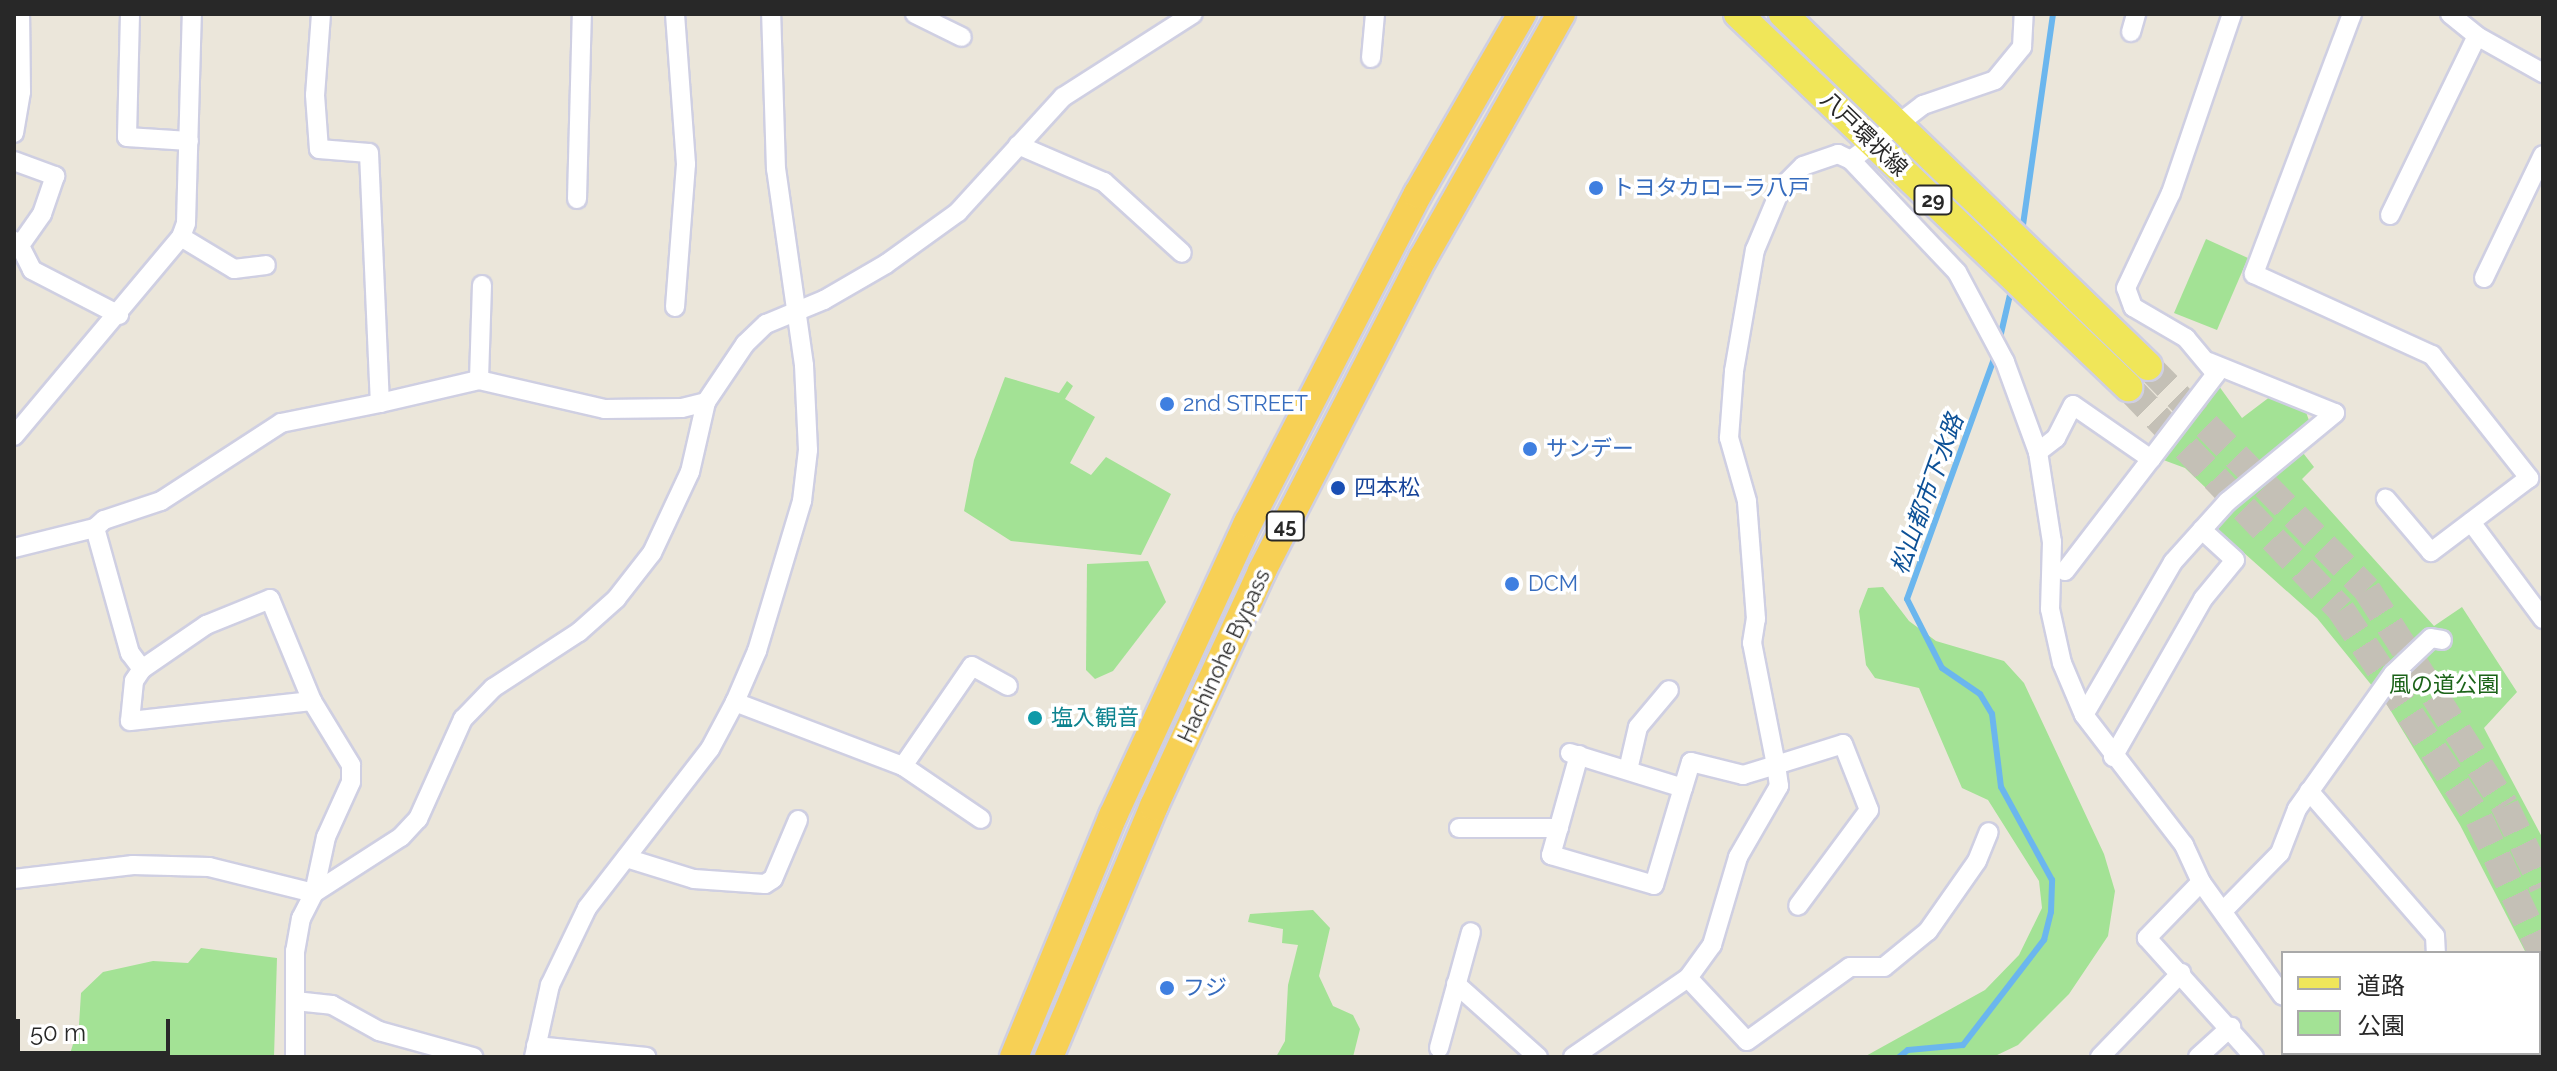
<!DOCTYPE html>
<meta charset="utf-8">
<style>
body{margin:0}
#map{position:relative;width:2557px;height:1071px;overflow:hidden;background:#ebe6da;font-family:Raleway,"Noto Sans JP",sans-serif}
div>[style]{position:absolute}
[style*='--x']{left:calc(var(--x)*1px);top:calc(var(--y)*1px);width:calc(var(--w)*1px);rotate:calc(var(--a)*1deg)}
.green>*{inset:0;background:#a3e295}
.stream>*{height:6px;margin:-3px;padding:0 3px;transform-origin:3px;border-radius:3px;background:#6bb6ee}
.primary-tunnel>*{height:28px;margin-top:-14px;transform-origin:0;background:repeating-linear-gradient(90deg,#c4c0b6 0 28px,transparent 0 42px)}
.roads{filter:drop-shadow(2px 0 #cfcfe2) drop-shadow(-2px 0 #cfcfe2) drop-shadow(0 2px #cfcfe2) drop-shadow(0 -2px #cfcfe2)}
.minor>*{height:18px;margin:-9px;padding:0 9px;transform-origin:9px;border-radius:9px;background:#fff}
.primary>*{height:28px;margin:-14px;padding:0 14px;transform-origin:14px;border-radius:14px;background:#f0e659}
.trunk>*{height:28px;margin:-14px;padding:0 14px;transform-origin:14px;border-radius:14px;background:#f7d055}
.dots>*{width:22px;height:22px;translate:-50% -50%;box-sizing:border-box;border:4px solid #fff;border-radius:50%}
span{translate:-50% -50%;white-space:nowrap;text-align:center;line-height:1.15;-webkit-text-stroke:7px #fff;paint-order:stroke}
.shield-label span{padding:2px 6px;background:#fff;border:2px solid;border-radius:6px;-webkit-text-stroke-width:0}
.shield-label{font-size:20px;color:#282828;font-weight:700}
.street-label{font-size:22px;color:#282828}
.shop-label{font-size:22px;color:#366cbe}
.left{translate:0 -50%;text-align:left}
.transit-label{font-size:22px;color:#164399}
.park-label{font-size:22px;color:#1c6419}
.culture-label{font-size:22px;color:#0d838f}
.water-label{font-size:24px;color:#0d5197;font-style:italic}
.frame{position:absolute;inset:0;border:16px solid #282828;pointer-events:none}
.legend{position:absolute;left:2281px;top:951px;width:260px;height:104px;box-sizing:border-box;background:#fff;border:2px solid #a9a9a9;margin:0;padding:10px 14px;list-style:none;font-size:24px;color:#282828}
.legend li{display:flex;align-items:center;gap:16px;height:40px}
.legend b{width:40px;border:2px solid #a9a9a9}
.scale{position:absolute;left:16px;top:1019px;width:154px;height:36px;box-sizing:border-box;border:4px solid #282828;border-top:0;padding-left:10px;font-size:24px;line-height:28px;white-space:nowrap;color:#282828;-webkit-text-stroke:6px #fff;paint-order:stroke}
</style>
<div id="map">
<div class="green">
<i style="clip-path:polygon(2206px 239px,2248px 258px,2217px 330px,2174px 313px)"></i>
<i style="clip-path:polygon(1005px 377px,1059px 393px,1067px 381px,1073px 386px,1065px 399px,1095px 417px,1070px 463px,1091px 475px,1106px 457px,1171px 494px,1141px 555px,1011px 541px,964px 511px,974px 460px)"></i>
<i style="clip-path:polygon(2216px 382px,2242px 418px,2271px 396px,2304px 407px,2310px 423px,2293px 440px,2314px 467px,2302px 479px,2434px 626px,2462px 607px,2517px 692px,2484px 728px,2543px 839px,2543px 986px,2539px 953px,2526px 953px,2460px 825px,2386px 703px,2317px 618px,2215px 527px,2229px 510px,2185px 468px,2158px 458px)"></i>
<i style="clip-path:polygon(1148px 561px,1166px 602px,1113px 671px,1095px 679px,1086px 670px,1087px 564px)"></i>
<i style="clip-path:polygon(1883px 587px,1909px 621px,1936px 641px,2004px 661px,2024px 683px,2104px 854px,2115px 891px,2108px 936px,2069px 994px,2018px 1045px,1993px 1057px,1864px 1057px,1985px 990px,2019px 955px,2042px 908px,2039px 881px,1988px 800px,1962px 788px,1919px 688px,1875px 678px,1866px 665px,1859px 611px,1868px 588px)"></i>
<i style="clip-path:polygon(1313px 910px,1330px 928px,1319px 976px,1333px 1006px,1353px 1015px,1360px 1029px,1353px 1057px,1276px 1057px,1285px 1041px,1288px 985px,1298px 945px,1282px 943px,1283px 929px,1248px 922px,1250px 914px)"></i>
<i style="clip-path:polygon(201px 948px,277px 958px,274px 1057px,69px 1057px,79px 1025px,81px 993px,103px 972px,153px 961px,188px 963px)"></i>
</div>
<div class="stream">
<i style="--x:2022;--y:232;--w:220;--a:-81.9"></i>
<i style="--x:1999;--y:342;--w:57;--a:-76.9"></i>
<i style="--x:1899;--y:1057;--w:11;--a:-38"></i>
<i style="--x:1908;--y:1050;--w:55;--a:-5.2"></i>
<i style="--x:1963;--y:1045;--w:133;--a:-52.4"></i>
<i style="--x:2044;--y:940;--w:29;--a:-76"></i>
<i style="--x:2051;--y:912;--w:32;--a:-88"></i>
<i style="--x:2052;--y:880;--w:106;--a:-118.7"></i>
<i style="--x:2001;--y:787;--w:74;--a:-97"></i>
<i style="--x:1992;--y:714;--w:23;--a:-121"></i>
<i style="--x:1980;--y:694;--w:46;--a:-145.6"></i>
<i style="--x:1942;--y:668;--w:77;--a:-116.9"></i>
<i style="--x:1907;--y:599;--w:258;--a:-70.1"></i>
</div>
<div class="primary-tunnel">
<i style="--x:2148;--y:366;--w:313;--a:45.6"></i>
<i style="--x:2367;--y:590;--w:256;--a:57.4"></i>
<i style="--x:2505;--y:806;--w:89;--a:64.6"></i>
<i style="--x:2128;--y:387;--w:308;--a:46.3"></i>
<i style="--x:2341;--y:610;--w:250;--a:56.6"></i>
<i style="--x:2479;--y:819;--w:150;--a:64.8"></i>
</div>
<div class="roads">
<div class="minor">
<i style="--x:130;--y:14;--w:123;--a:91.4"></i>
<i style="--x:127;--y:137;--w:62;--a:3.7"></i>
<i style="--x:321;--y:14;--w:81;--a:94.2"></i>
<i style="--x:315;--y:95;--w:54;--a:85.8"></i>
<i style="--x:319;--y:149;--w:50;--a:4.6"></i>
<i style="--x:369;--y:153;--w:250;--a:87.5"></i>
<i style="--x:380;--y:403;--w:102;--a:-13.1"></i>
<i style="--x:479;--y:380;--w:129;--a:13"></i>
<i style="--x:605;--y:409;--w:77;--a:-0.7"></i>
<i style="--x:682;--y:408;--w:25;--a:-14"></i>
<i style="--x:915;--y:14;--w:52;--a:26.1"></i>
<i style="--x:2352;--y:14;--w:278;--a:110.7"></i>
<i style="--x:2254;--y:274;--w:196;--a:24.5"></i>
<i style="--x:2432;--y:355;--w:157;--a:51.7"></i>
<i style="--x:2529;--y:478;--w:123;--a:142.9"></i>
<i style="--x:2431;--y:552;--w:70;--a:-130.3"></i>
<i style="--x:2450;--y:14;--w:35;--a:39"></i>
<i style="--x:2477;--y:36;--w:76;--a:29.3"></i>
<i style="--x:2131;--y:32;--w:19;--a:-74"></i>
<i style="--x:1371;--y:58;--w:44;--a:-84.8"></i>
<i style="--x:14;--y:133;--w:42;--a:-80.3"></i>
<i style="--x:21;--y:92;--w:78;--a:-90.7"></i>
<i style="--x:1018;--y:145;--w:94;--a:23.3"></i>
<i style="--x:1104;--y:182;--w:105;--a:42.3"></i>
<i style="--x:1851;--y:160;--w:154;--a:46.6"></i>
<i style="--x:1957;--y:272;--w:102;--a:61.9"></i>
<i style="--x:2005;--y:362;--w:96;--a:69.9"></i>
<i style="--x:2038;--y:452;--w:91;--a:81.2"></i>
<i style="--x:2052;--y:542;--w:67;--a:91.7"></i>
<i style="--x:2050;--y:609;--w:55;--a:77.5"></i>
<i style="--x:2062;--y:663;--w:56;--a:67.1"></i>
<i style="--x:2084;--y:715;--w:164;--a:52.4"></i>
<i style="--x:2184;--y:845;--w:41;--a:65.3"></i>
<i style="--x:2201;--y:882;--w:140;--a:54.3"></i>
<i style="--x:14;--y:161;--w:44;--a:20.1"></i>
<i style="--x:55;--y:176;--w:40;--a:108.9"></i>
<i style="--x:42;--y:214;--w:39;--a:125"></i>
<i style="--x:20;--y:246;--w:8;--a:-140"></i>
<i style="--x:577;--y:199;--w:185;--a:-88.5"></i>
<i style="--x:2390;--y:215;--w:199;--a:-64.1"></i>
<i style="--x:181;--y:237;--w:62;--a:31.1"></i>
<i style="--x:234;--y:269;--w:32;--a:-7"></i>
<i style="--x:20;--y:246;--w:27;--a:63"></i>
<i style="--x:32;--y:270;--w:98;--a:27.3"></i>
<i style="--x:2484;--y:278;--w:136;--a:-64.4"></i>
<i style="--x:675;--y:307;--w:143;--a:-85.6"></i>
<i style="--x:686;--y:164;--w:150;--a:-94.2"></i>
<i style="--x:479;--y:380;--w:95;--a:-88.2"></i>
<i style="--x:14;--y:436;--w:260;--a:-50"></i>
<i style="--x:181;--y:237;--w:15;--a:-70"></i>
<i style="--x:186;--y:223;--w:209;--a:-88.4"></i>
<i style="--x:2038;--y:452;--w:23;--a:-38"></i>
<i style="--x:2056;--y:438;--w:37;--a:-63"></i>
<i style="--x:2073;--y:405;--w:95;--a:34.7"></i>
<i style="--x:2151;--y:459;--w:107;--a:-52.6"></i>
<i style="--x:2216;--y:374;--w:47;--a:-129.8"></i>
<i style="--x:2186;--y:338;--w:61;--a:-149.7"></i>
<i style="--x:2133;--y:307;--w:20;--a:-110"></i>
<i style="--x:2126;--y:288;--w:105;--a:-64.7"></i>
<i style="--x:2171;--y:193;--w:189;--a:-71.2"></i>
<i style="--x:2471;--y:522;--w:121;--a:53.4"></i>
<i style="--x:95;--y:528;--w:12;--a:-42"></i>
<i style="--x:104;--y:520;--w:60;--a:-18.4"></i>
<i style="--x:161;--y:501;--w:143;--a:-33"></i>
<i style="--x:281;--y:423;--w:101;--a:-11.4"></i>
<i style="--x:14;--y:548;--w:83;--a:-13.9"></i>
<i style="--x:95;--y:528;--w:130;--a:74.4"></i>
<i style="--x:130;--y:653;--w:20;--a:53"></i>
<i style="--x:142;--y:669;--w:78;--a:-34.5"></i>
<i style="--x:206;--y:625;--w:69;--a:-22.1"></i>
<i style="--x:270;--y:599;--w:110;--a:67.6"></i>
<i style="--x:312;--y:701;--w:75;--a:58.6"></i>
<i style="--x:351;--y:765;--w:17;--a:90"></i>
<i style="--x:351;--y:782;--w:60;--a:114.4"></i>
<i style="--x:326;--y:837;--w:57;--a:102.1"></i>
<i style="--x:314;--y:893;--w:28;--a:117"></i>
<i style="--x:301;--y:918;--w:34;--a:100"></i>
<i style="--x:295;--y:951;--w:106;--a:90"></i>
<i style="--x:2065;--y:571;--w:141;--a:-52.5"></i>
<i style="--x:142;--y:669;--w:14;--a:124"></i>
<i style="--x:134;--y:681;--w:40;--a:95.7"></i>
<i style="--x:130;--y:721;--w:183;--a:-6.3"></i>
<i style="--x:735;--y:702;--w:180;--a:20.9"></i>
<i style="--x:903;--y:766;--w:94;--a:34.2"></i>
<i style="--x:2084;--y:715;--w:177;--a:-59.8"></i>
<i style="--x:2173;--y:562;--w:81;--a:-48"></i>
<i style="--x:2227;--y:502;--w:140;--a:-39.5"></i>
<i style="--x:2335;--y:413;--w:136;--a:-158"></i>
<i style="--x:1570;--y:753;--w:118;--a:17.2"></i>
<i style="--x:1683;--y:788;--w:27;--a:-73"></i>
<i style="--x:1691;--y:762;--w:54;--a:14"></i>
<i style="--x:1743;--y:775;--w:34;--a:-17"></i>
<i style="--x:1776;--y:765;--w:124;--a:-101.1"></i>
<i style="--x:1752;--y:643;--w:24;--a:-81"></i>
<i style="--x:1756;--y:619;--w:118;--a:-94.4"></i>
<i style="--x:1747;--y:501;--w:66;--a:-105.9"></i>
<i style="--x:1729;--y:438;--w:67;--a:-85.7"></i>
<i style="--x:1734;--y:371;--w:123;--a:-80.2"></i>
<i style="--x:1755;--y:250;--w:67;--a:-67.2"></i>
<i style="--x:1781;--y:188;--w:31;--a:-45"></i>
<i style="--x:1803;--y:166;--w:37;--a:-19"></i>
<i style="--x:1838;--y:154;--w:14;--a:25"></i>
<i style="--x:1851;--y:160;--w:91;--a:-37.4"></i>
<i style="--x:1923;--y:105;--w:76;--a:-19.1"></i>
<i style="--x:1995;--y:80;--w:43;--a:-50.7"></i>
<i style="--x:2022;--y:47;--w:33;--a:-87"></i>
<i style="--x:1579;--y:755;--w:104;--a:105.6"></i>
<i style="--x:1551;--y:855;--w:107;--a:16.2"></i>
<i style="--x:1654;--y:885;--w:101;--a:-73.4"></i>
<i style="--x:2113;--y:757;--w:182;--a:-60.3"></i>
<i style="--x:2203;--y:599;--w:50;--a:-50.6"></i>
<i style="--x:2235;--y:560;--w:45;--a:-137.7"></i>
<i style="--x:903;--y:766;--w:121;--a:-55.4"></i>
<i style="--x:972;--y:666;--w:41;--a:29.1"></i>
<i style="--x:1628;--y:770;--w:44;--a:-76.9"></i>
<i style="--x:1638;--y:727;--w:48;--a:-50"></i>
<i style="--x:2309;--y:791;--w:192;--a:49"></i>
<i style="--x:2435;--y:936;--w:17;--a:87"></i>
<i style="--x:1459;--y:828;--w:100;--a:0"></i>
<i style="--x:626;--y:858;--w:71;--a:17.2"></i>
<i style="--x:694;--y:879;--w:71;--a:4"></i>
<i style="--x:765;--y:884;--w:9;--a:-32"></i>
<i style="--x:773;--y:879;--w:64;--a:-67"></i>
<i style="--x:14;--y:879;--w:120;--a:-6.7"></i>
<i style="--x:133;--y:865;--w:76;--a:1.5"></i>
<i style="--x:209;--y:867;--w:108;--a:13.9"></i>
<i style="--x:314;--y:893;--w:103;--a:-32.8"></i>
<i style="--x:401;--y:837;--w:25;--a:-47"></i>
<i style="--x:418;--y:819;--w:110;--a:-65.8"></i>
<i style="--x:463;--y:719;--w:43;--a:-45.9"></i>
<i style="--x:493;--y:688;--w:103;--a:-33.1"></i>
<i style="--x:579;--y:632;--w:50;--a:-41.7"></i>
<i style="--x:616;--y:599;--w:58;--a:-52"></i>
<i style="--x:652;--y:553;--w:89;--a:-64.9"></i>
<i style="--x:690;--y:472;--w:72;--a:-77.1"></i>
<i style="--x:706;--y:402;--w:70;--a:-56.1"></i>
<i style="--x:745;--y:344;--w:29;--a:-44"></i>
<i style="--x:766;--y:324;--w:63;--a:-22.5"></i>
<i style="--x:824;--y:300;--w:72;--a:-30.1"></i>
<i style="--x:886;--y:264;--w:89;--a:-35.8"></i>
<i style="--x:958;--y:212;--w:156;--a:-47.6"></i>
<i style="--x:1063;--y:97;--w:154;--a:-32.6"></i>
<i style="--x:2201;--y:882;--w:78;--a:134"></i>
<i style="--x:2147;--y:938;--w:160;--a:48"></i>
<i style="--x:2223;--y:911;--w:81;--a:-45.5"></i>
<i style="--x:2280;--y:853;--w:47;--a:-68.9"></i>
<i style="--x:2297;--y:809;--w:166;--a:-54.6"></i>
<i style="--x:2393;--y:674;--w:52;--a:-43.5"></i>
<i style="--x:2431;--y:638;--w:11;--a:10"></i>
<i style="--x:1688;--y:978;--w:86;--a:46.9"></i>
<i style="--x:1747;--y:1041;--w:127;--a:-35.7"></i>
<i style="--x:1850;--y:967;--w:34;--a:0"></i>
<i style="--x:1884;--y:967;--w:57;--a:-39.3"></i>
<i style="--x:1928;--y:931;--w:85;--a:-55"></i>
<i style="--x:1977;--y:861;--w:31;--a:-68"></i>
<i style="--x:1456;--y:984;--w:110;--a:41.7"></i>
<i style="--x:295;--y:1001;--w:37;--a:6"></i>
<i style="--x:332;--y:1005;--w:54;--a:29"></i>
<i style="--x:379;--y:1031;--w:98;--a:15.5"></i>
<i style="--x:2539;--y:1014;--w:5;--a:-37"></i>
<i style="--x:536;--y:1046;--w:111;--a:5.7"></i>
<i style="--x:1439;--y:1048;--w:120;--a:-74.6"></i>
<i style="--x:2330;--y:1053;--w:4;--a:63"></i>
<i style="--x:534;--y:1057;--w:74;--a:-77.5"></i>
<i style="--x:550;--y:985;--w:85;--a:-64.3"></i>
<i style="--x:587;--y:908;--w:201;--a:-52.3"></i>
<i style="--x:710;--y:749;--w:53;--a:-62"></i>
<i style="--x:735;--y:702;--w:56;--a:-66.7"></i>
<i style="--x:757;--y:651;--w:157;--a:-73.3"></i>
<i style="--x:802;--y:501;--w:51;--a:-83.3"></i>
<i style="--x:808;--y:450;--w:85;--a:-92.7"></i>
<i style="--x:804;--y:365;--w:198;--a:-98.1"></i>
<i style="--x:776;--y:169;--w:155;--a:-91.8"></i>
<i style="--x:1573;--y:1057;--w:140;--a:-34.5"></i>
<i style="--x:1688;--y:978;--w:41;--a:-54"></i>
<i style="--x:1712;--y:945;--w:92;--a:-73.5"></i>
<i style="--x:1738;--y:857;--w:82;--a:-60"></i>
<i style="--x:1779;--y:786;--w:21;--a:-98"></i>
<i style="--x:1776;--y:765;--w:70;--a:-17.4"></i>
<i style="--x:1843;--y:744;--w:71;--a:68.5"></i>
<i style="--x:1869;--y:810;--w:119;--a:126.5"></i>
<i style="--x:2100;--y:1057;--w:117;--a:-46"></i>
<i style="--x:2198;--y:1057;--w:45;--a:-42.3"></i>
<i style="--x:2493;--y:1057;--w:6;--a:-45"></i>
</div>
<div class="primary">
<i style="--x:1738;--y:14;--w:540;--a:43.72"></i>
<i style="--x:1783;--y:14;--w:507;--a:43.96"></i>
</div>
<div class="trunk">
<i style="--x:1014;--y:1057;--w:261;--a:-67.7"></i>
<i style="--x:1113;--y:816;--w:323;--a:-65.3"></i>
<i style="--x:1248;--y:523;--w:370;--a:-62.7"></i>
<i style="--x:1418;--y:194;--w:208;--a:-60"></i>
<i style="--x:1049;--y:1057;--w:272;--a:-67.3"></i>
<i style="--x:1154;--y:806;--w:259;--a:-65.3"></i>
<i style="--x:1262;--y:571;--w:352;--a:-62.8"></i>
<i style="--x:1423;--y:258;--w:280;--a:-60.5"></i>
</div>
</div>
<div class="dots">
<i style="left:1596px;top:188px;background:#3f7fe0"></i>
<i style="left:1167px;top:404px;background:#3f7fe0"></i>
<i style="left:1530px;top:449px;background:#3f7fe0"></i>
<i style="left:1338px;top:488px;background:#1a4fb4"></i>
<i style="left:1512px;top:584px;background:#3f7fe0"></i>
<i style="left:1035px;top:718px;background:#0f9aa8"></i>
<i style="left:1167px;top:988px;background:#3f7fe0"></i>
</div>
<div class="shield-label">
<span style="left:1933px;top:200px">29</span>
<span style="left:1285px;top:526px">45</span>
</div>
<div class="street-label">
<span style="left:1864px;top:134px;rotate:44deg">八戸環状線</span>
<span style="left:1224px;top:656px;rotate:-65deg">Hachinohe Bypass</span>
</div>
<div class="shop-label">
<span class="left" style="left:1612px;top:188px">トヨタカローラ八戸</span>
<span class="left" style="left:1183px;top:404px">2nd STREET</span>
<span class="left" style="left:1546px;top:449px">サンデー</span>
<span class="left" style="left:1528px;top:584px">DCM</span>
<span class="left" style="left:1183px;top:988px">フジ</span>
</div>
<div class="transit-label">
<span class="left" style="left:1354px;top:488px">四本松</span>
</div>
<div class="park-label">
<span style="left:2444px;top:685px">風の道公園</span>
</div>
<div class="culture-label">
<span class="left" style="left:1051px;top:718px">塩入観音</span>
</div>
<div class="water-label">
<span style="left:1927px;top:494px;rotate:-70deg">松山都市下水路</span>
</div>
<div class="frame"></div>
<ul class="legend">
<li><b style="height:10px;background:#f0e659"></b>道路</li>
<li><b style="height:22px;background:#a3e295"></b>公園</li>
</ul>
<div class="scale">50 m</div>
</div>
